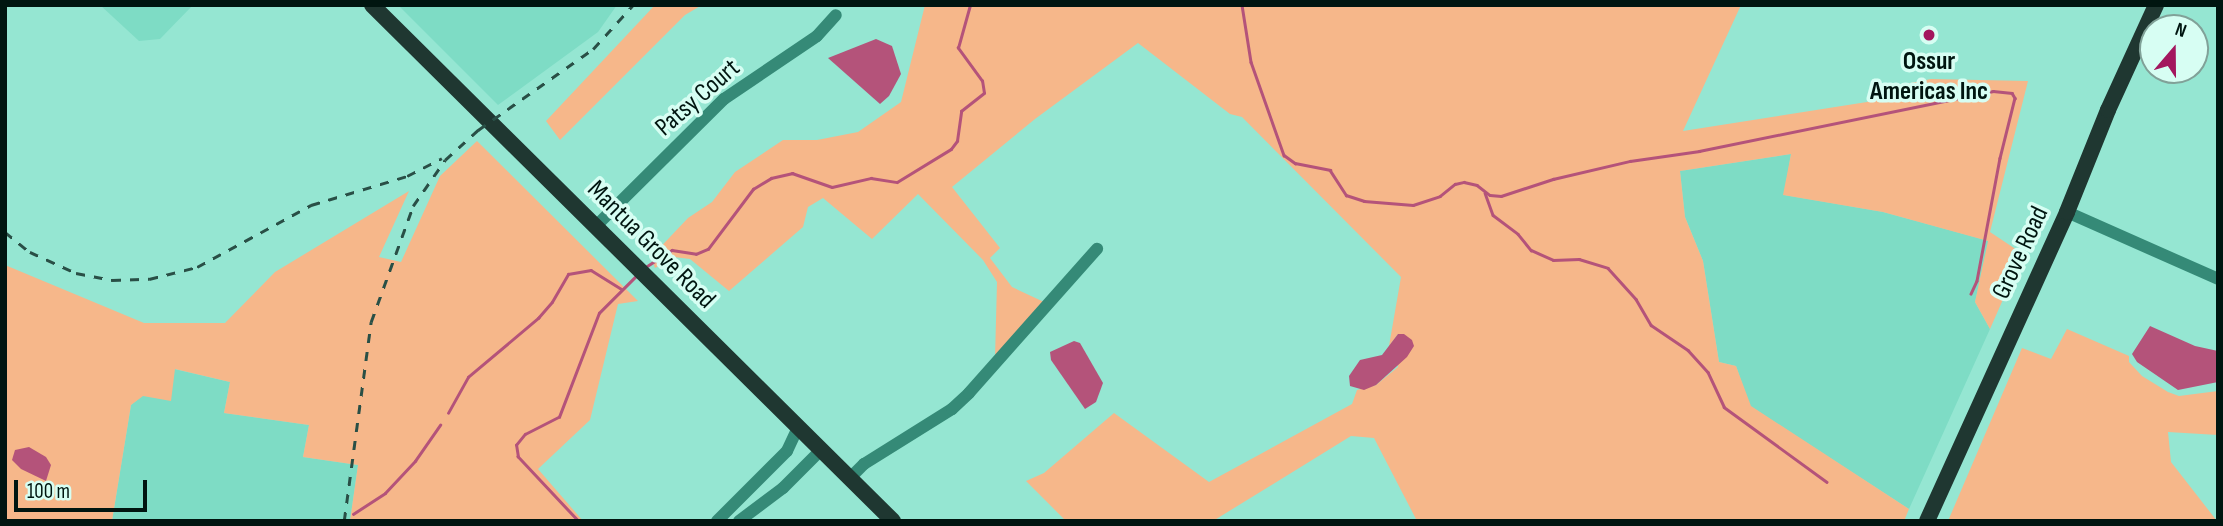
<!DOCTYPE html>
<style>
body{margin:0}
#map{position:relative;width:2223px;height:526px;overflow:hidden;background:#95e6d2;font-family:"Sofia Sans Condensed",sans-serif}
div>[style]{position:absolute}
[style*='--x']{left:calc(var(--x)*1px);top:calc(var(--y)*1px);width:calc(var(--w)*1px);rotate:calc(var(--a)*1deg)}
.built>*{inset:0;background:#7edcc5}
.green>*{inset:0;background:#f6b78a}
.water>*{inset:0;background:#b4537a}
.stream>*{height:2.5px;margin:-1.25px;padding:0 1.25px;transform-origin:1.25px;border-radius:1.25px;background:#b4537a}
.minor>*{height:12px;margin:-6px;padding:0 6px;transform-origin:6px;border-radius:6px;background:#358a77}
.major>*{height:16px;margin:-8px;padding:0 8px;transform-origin:8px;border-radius:8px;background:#1f3731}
.rail>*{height:2.5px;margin-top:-1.25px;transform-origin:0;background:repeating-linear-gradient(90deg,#294f46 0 9px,transparent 0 18px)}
.dots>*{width:19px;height:19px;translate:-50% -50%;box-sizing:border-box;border:4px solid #d7fef3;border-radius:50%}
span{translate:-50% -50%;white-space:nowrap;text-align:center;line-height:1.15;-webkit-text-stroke:7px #d7fef3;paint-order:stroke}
.poi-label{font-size:26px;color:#001510;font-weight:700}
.street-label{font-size:26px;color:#001510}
.frame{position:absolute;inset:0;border:7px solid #001510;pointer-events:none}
.north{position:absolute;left:2139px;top:14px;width:70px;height:70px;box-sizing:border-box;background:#d7fef3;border:2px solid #81a198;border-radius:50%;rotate:20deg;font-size:19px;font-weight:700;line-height:28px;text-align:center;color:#001510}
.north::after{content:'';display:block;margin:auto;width:24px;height:32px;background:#a3175e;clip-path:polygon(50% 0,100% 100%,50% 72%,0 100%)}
.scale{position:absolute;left:14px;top:480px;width:133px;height:32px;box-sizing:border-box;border:4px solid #001510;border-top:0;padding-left:9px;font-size:21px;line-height:24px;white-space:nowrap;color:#001510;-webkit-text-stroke:5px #d7fef3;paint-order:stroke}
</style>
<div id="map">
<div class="built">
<i style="clip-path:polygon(100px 5px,193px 5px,160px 39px,139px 41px)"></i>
<i style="clip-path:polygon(398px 5px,617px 5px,598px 32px,498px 105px)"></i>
<i style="clip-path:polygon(1791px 154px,1784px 195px,1883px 212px,1989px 241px,1975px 302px,1990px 329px,1909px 509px,1750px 406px,1736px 366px,1719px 362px,1703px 261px,1685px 217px,1680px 171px)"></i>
<i style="clip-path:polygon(174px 369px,230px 382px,224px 413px,309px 425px,303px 457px,358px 465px,350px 521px,112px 521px,131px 405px)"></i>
</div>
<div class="green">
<i style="clip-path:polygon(655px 5px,702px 5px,685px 15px,560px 140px,546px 121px)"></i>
<i style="clip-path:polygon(925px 5px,1741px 5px,1683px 131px,1867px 102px,1885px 88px,1931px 79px,2028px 81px,1990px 232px,2023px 254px,1990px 329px,1975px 302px,1988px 241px,1883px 212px,1783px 195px,1791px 154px,1680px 171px,1685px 217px,1703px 261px,1719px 362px,1736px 366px,1751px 406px,1909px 509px,1904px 521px,1417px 521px,1374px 438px,1351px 436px,1213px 521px,1066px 521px,1026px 481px,1044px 473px,1114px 413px,1209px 482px,1352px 404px,1357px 390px,1376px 385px,1398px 367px,1398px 334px,1389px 346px,1401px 277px,1242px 117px,1230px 114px,1138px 43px,1035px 119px,952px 187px,1000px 248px,990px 258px,1012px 287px,1044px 302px,995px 358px,997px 282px,983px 260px,918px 194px,872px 239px,823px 198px,808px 207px,803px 227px,729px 291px,690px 259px,674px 257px,655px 268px,651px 257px,688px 218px,712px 202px,735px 172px,783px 140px,817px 140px,858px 132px,901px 102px)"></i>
<i style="clip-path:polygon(477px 141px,638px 301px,618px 304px,590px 420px,538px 469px,583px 521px,350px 521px,358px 465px,303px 457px,309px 425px,224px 413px,230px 382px,175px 369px,171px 401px,143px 396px,131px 405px,112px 521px,5px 521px,5px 265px,144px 323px,225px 323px,275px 272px,409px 191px,379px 257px,401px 262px,440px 176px)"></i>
<i style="clip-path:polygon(2067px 329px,2129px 356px,2129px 362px,2142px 376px,2168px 392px,2179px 396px,2218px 391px,2218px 435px,2168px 432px,2171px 462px,2217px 521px,1948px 521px,2022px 348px,2051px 359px)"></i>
</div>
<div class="water">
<i style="clip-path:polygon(876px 39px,892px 46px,901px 74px,889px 96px,880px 104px,828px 58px)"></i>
<i style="clip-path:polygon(2150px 326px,2195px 346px,2218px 351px,2218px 382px,2178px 390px,2137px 362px,2132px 354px)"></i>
<i style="clip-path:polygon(1398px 334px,1404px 334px,1412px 340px,1414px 346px,1407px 357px,1376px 385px,1364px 390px,1350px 386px,1349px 376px,1360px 360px,1382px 355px)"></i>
<i style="clip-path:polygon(1074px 341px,1080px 343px,1103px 383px,1096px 402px,1085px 409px,1051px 360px,1050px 352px)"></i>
<i style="clip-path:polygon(29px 447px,46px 457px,51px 465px,46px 481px,21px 469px,12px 460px,15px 450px)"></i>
</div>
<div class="stream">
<i style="--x:1242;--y:5;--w:58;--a:81"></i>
<i style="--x:1251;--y:62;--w:99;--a:70.5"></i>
<i style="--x:1284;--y:155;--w:14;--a:36"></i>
<i style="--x:1295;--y:163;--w:36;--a:11"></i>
<i style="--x:1330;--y:170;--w:30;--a:57"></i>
<i style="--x:1346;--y:195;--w:19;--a:18"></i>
<i style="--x:1364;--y:201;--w:49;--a:4.7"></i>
<i style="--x:1413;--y:205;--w:28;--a:-18"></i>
<i style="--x:1440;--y:196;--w:19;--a:-39"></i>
<i style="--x:1455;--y:184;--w:9;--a:-13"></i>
<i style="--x:1464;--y:182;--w:13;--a:13"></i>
<i style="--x:1477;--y:185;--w:16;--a:38"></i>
<i style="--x:1490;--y:195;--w:11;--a:5"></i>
<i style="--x:1501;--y:196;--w:55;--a:-18.1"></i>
<i style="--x:1553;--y:179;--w:79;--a:-13.2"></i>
<i style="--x:1630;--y:161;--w:70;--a:-8.2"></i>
<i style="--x:1699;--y:151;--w:300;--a:-11.5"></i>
<i style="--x:1993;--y:91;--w:19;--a:6"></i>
<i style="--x:2012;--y:93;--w:6;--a:59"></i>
<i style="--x:2015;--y:98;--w:62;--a:104"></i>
<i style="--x:2000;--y:158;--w:125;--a:100.6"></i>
<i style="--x:1977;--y:281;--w:14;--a:115"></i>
<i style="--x:1485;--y:193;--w:23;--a:70"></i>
<i style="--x:1493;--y:215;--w:31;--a:37"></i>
<i style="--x:1518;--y:234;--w:21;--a:51"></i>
<i style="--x:1531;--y:250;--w:24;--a:24"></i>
<i style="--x:1553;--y:260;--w:26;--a:-2"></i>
<i style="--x:1579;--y:259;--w:30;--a:17"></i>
<i style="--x:1608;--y:268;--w:42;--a:47.9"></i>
<i style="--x:1636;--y:299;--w:30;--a:60"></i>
<i style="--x:1651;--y:325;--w:45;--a:34"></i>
<i style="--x:1688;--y:350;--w:30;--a:48"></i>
<i style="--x:1708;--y:372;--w:38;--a:65"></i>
<i style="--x:1724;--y:407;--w:127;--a:36.1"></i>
<i style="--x:644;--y:268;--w:33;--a:-33"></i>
<i style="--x:672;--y:250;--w:24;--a:9"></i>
<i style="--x:696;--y:254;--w:13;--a:-23"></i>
<i style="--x:708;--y:249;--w:75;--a:-53.1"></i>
<i style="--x:753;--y:189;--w:21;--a:-31"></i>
<i style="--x:771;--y:178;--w:22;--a:-13"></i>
<i style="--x:792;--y:173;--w:42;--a:19.3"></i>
<i style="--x:832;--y:187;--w:40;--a:-13"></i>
<i style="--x:871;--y:178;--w:26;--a:9"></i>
<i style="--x:897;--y:182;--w:63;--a:-31.4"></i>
<i style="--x:951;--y:149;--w:10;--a:-53"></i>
<i style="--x:957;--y:141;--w:30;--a:-82"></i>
<i style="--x:961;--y:111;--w:29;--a:-38"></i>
<i style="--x:984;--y:93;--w:12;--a:-99"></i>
<i style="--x:982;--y:81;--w:41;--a:-126"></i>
<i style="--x:958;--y:48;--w:45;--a:-74.4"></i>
<i style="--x:448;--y:413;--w:41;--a:-60.9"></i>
<i style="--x:468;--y:377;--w:92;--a:-40.1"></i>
<i style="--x:538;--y:318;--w:21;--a:-49"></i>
<i style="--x:552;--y:302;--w:32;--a:-60"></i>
<i style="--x:568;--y:274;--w:23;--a:-10"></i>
<i style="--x:591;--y:270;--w:36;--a:32"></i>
<i style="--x:353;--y:514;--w:38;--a:-33"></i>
<i style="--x:385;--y:493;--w:44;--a:-46.8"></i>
<i style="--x:415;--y:461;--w:44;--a:-55.2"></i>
<i style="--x:578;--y:521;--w:88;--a:-133.2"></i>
<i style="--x:518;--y:457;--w:12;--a:-99"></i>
<i style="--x:516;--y:445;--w:14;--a:-51"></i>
<i style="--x:525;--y:434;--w:38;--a:-27"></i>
<i style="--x:559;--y:417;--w:111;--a:-69"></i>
<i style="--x:599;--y:313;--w:54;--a:-45"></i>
</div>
<div class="minor">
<i style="--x:2067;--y:212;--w:165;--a:23.9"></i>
<i style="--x:597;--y:225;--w:179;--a:-44.8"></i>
<i style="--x:724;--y:99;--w:112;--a:-34.1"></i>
<i style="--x:817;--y:36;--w:28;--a:-48"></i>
<i style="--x:850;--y:478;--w:20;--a:-45"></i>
<i style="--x:864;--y:464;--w:104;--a:-32"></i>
<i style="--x:952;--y:409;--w:23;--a:-43"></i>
<i style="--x:969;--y:393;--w:193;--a:-48.4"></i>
<i style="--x:717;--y:521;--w:99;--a:-45"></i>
<i style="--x:787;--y:451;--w:26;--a:-65"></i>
<i style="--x:739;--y:521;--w:55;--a:-36.9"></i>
<i style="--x:783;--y:488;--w:54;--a:-45"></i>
</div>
<div class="major">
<i style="--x:372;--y:5;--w:733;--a:44.72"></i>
<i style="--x:1927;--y:521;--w:339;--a:-65.6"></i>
<i style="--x:2067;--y:212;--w:110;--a:-68.1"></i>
<i style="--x:2108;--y:110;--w:115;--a:-65.4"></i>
</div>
<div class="rail">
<i style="--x:5;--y:232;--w:32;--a:39"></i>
<i style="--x:30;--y:252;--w:51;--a:24.5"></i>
<i style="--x:76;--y:273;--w:37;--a:11"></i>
<i style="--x:112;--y:280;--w:37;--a:-2"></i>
<i style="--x:149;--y:279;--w:49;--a:-14"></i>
<i style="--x:197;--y:267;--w:130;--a:-28.5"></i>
<i style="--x:311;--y:205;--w:100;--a:-16.8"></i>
<i style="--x:407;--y:176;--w:39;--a:-27"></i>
<i style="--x:344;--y:521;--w:201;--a:-82.3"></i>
<i style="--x:371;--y:322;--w:123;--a:-70.1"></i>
<i style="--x:413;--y:206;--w:56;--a:-55.2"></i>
<i style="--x:445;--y:160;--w:45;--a:-42.3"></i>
<i style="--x:478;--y:130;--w:141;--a:-35.2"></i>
<i style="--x:593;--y:49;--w:59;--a:-47.7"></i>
</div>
<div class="dots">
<i style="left:1929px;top:35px;background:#a3175e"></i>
</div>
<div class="poi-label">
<span style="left:1929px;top:77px">Ossur<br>Americas Inc</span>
</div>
<div class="street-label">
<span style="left:698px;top:98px;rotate:-41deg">Patsy Court</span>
<span style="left:651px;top:245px;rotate:45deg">Mantua Grove Road</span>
<span style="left:2021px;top:253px;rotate:-65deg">Grove Road</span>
</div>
<div class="frame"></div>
<div class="north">N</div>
<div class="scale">100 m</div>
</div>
